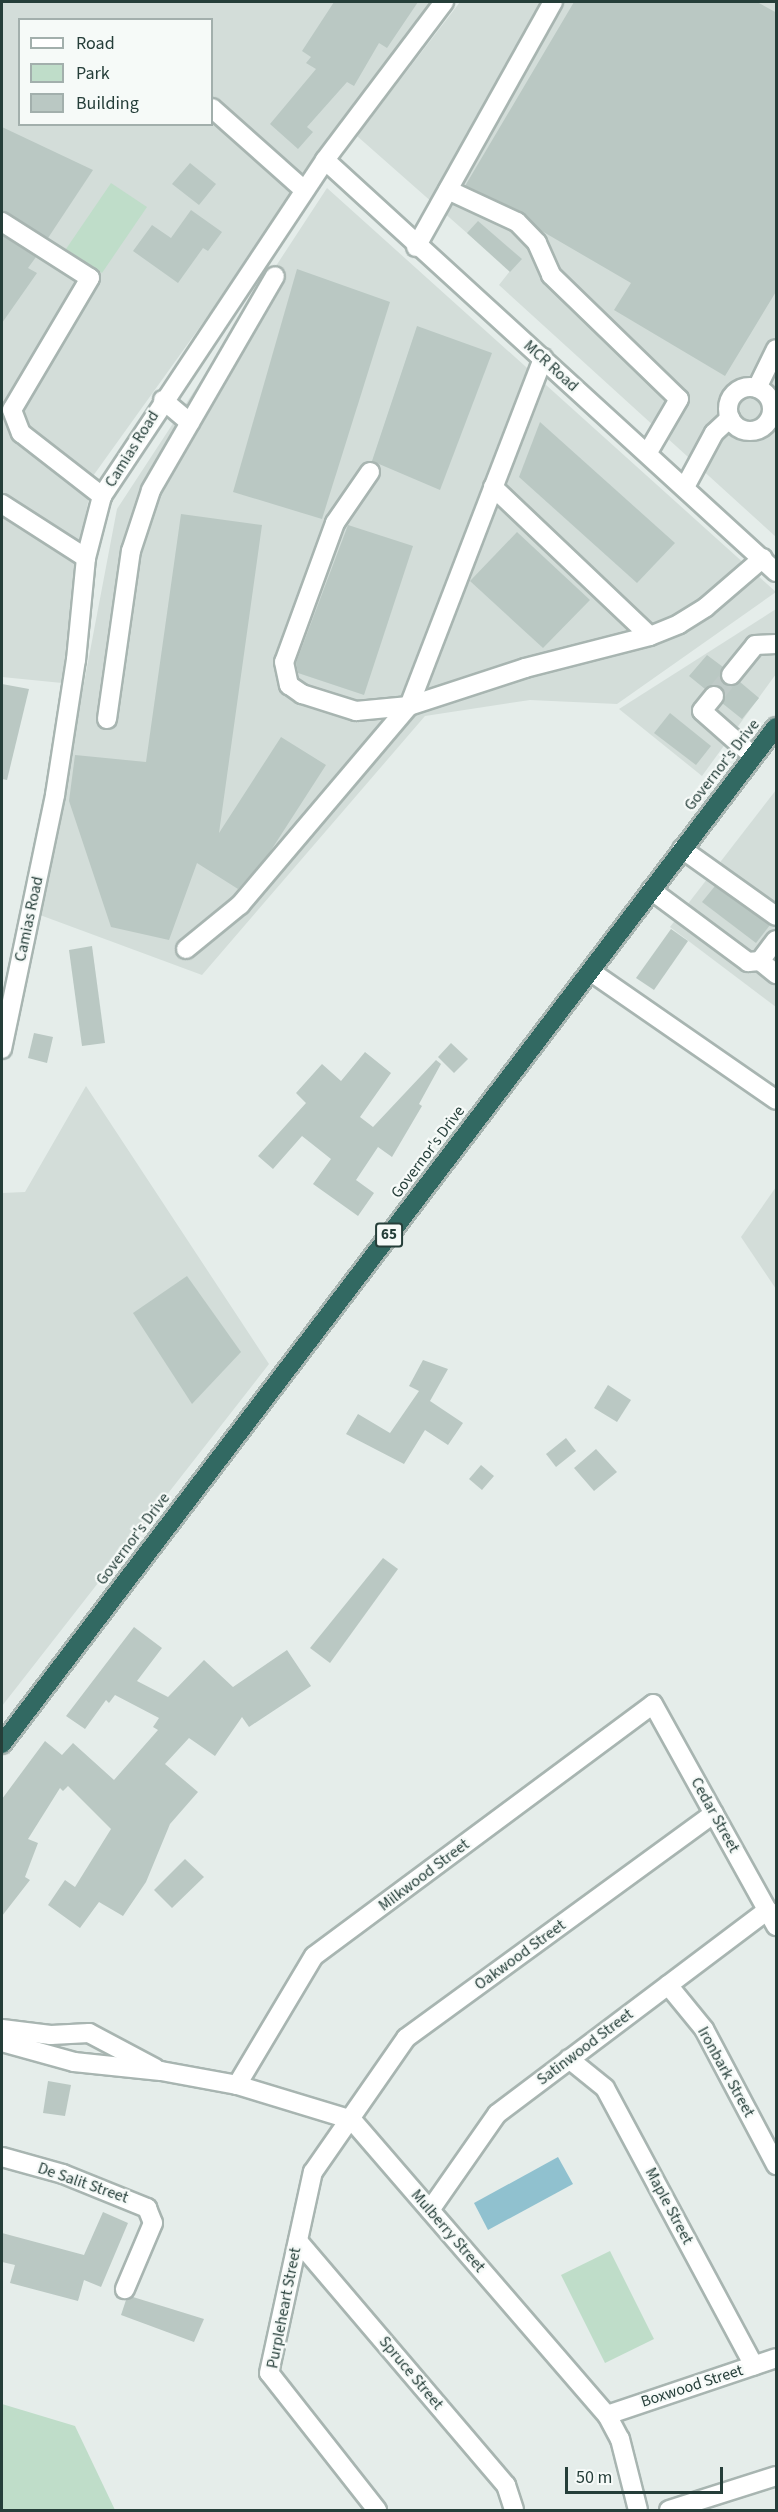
<!DOCTYPE html>
<style>
body{margin:0}
#map{position:relative;width:778px;height:2512px;overflow:hidden;background:#e5edea;font-family:"Source Sans 3",sans-serif}
div>[style]{position:absolute}
[style*='--x']{left:calc(var(--x)*1px);top:calc(var(--y)*1px);width:calc(var(--w)*1px);rotate:calc(var(--a)*1deg)}
.built>*{inset:0;background:#d3ddd9}
.green>*{inset:0;background:#bfddc9}
.water>*{inset:0;background:#90c1cf}
.building>*{inset:0;background:#bac8c3}
.minor-tunnel>*{height:18px;margin-top:-9px;transform-origin:0;background:repeating-linear-gradient(90deg,#bfcac7 0 18px,transparent 0 27px)}
.roads{filter:drop-shadow(2px 0 #a8b5b1) drop-shadow(-2px 0 #a8b5b1) drop-shadow(0 2px #a8b5b1) drop-shadow(0 -2px #a8b5b1)}
.minor>*{height:18px;margin:-9px;padding:0 9px;transform-origin:9px;border-radius:9px;background:#fff}
.minor>.ring{margin:-9px;padding:0;box-sizing:content-box;background:none;border:18px solid #fff;border-radius:50%}
.highway>*{height:18px;margin:-9px;padding:0 9px;transform-origin:9px;border-radius:9px;background:#326962}
span{translate:-50% -50%;white-space:nowrap;text-align:center;line-height:1.15;-webkit-text-stroke:4.5px #f6faf8;paint-order:stroke}
.shield-label span{padding:2px 4px;background:#f6faf8;border:2px solid;border-radius:4px;-webkit-text-stroke-width:0}
.shield-label{font-size:15px;color:#253e39;font-weight:700}
.street-label{font-size:16px;color:#253e39}
.frame{position:absolute;inset:0;border:3px solid #253e39;pointer-events:none}
.legend{position:absolute;left:18px;top:18px;width:195px;height:108px;box-sizing:border-box;background:#f6faf8;border:2px solid #a2afac;margin:0;padding:8px 10px;list-style:none;font-size:18px;color:#253e39}
.legend li{display:flex;align-items:center;gap:12px;height:30px}
.legend b{width:30px;border:2px solid #a2afac}
.scale{position:absolute;left:565px;top:2467px;width:158px;height:27px;box-sizing:border-box;border:3px solid #253e39;border-top:0;padding-left:8px;font-size:18px;line-height:21px;white-space:nowrap;color:#253e39;-webkit-text-stroke:4px #f6faf8;paint-order:stroke}
</style>
<div id="map">
<div class="built">
<i style="clip-path:polygon(evenodd,2px 2px,433px 2px,93px 476px,73px 580px,62px 683px,2px 677px,2px 2px,20px 20px,212px 20px,212px 124px,20px 124px,20px 20px)"></i>
<i style="clip-path:polygon(460px 2px,776px 2px,776px 537px,499px 285px,510px 271px,357px 136px)"></i>
<i style="clip-path:polygon(327px 188px,776px 592px,617px 704px,530px 700px,425px 716px,202px 975px,40px 915px,117px 509px)"></i>
<i style="clip-path:polygon(776px 609px,776px 674px,702px 776px,619px 709px)"></i>
<i style="clip-path:polygon(776px 790px,776px 1007px,670px 927px)"></i>
<i style="clip-path:polygon(86px 1086px,269px 1364px,2px 1706px,2px 1193px,25px 1192px)"></i>
<i style="clip-path:polygon(776px 1187px,776px 1289px,741px 1237px)"></i>
</div>
<div class="green">
<i style="clip-path:polygon(111px 183px,147px 207px,102px 273px,66px 249px)"></i>
<i style="clip-path:polygon(610px 2251px,654px 2339px,605px 2363px,561px 2275px)"></i>
<i style="clip-path:polygon(2px 2404px,75px 2426px,115px 2510px,2px 2510px)"></i>
</div>
<div class="water">
<i style="clip-path:polygon(558px 2157px,573px 2184px,488px 2230px,474px 2203px)"></i>
</div>
<div class="building">
<i style="clip-path:polygon(334px 2px,418px 2px,387px 48px,379px 43px,354px 86px,347px 82px,307px 127px,313px 132px,298px 149px,270px 124px,316px 69px,306px 63px,311px 57px,302px 51px)"></i>
<i style="clip-path:polygon(574px 2px,757px 2px,777px 13px,777px 290px,725px 376px,614px 310px,631px 283px,540px 230px,522px 212px,465px 186px)"></i>
<i style="clip-path:polygon(2px 127px,93px 170px,48px 238px,2px 211px)"></i>
<i style="clip-path:polygon(190px 163px,216px 184px,199px 205px,172px 184px)"></i>
<i style="clip-path:polygon(191px 210px,222px 232px,208px 251px,203px 248px,178px 283px,133px 251px,152px 225px,171px 238px)"></i>
<i style="clip-path:polygon(478px 221px,522px 259px,510px 272px,467px 233px)"></i>
<i style="clip-path:polygon(2px 235px,36px 257px,28px 268px,37px 273px,2px 323px)"></i>
<i style="clip-path:polygon(297px 269px,390px 302px,322px 519px,233px 492px)"></i>
<i style="clip-path:polygon(417px 326px,492px 353px,440px 490px,372px 461px)"></i>
<i style="clip-path:polygon(540px 422px,675px 543px,637px 583px,519px 477px)"></i>
<i style="clip-path:polygon(181px 514px,262px 525px,219px 833px,281px 737px,326px 765px,268px 855px,238px 889px,197px 863px,169px 940px,111px 927px,69px 801px,75px 755px,146px 762px)"></i>
<i style="clip-path:polygon(348px 525px,413px 546px,364px 695px,298px 673px,296px 663px)"></i>
<i style="clip-path:polygon(517px 532px,590px 600px,543px 648px,470px 581px)"></i>
<i style="clip-path:polygon(707px 655px,723px 667px,720px 674px,724px 683px,730px 686px,740px 682px,759px 698px,742px 719px,722px 703px,725px 697px,721px 688px,715px 685px,705px 689px,689px 676px)"></i>
<i style="clip-path:polygon(2px 684px,29px 689px,7px 780px,2px 779px)"></i>
<i style="clip-path:polygon(670px 713px,711px 746px,696px 765px,654px 733px)"></i>
<i style="clip-path:polygon(715px 886px,770px 925px,756px 943px,702px 902px)"></i>
<i style="clip-path:polygon(671px 929px,688px 941px,654px 990px,636px 978px)"></i>
<i style="clip-path:polygon(92px 946px,105px 1043px,82px 1046px,69px 950px)"></i>
<i style="clip-path:polygon(34px 1033px,53px 1037px,47px 1063px,28px 1058px)"></i>
<i style="clip-path:polygon(451px 1043px,468px 1059px,454px 1073px,438px 1057px)"></i>
<i style="clip-path:polygon(365px 1052px,391px 1073px,360px 1117px,373px 1127px,436px 1060px,441px 1064px,419px 1104px,422px 1106px,392px 1157px,378px 1147px,356px 1180px,374px 1193px,358px 1216px,313px 1184px,331px 1159px,302px 1136px,273px 1169px,258px 1156px,306px 1103px,296px 1093px,322px 1064px,341px 1081px)"></i>
<i style="clip-path:polygon(187px 1276px,241px 1352px,192px 1404px,133px 1313px)"></i>
<i style="clip-path:polygon(423px 1360px,448px 1369px,430px 1401px,463px 1423px,448px 1445px,425px 1430px,404px 1464px,346px 1434px,358px 1414px,390px 1433px,419px 1391px,409px 1386px)"></i>
<i style="clip-path:polygon(608px 1385px,631px 1400px,617px 1422px,594px 1408px)"></i>
<i style="clip-path:polygon(566px 1438px,576px 1451px,556px 1467px,546px 1454px)"></i>
<i style="clip-path:polygon(596px 1449px,617px 1472px,594px 1491px,574px 1468px)"></i>
<i style="clip-path:polygon(481px 1465px,494px 1476px,482px 1490px,469px 1479px)"></i>
<i style="clip-path:polygon(383px 1558px,398px 1569px,330px 1663px,310px 1648px)"></i>
<i style="clip-path:polygon(134px 1627px,162px 1648px,137px 1681px,168px 1697px,204px 1660px,233px 1687px,287px 1650px,311px 1686px,249px 1727px,242px 1717px,215px 1756px,189px 1738px,165px 1764px,198px 1792px,170px 1824px,146px 1882px,123px 1916px,99px 1902px,80px 1928px,48px 1905px,65px 1880px,75px 1887px,111px 1829px,68px 1786px,63px 1791px,60px 1788px,28px 1839px,38px 1843px,25px 1877px,30px 1880px,2px 1916px,2px 1799px,45px 1741px,62px 1755px,73px 1743px,114px 1780px,158px 1730px,153px 1727px,159px 1718px,115px 1695px,109px 1703px,106px 1700px,85px 1729px,66px 1716px)"></i>
<i style="clip-path:polygon(185px 1859px,204px 1877px,172px 1908px,154px 1890px)"></i>
<i style="clip-path:polygon(48px 2081px,71px 2085px,65px 2116px,43px 2113px)"></i>
<i style="clip-path:polygon(103px 2212px,128px 2223px,101px 2287px,84px 2280px,78px 2301px,10px 2283px,15px 2265px,2px 2262px,2px 2233px,84px 2255px)"></i>
<i style="clip-path:polygon(133px 2297px,204px 2319px,194px 2342px,121px 2315px,126px 2300px)"></i>
</div>
<div class="minor-tunnel">
<i style="--x:714;--y:696;--w:27;--a:-51"></i>
</div>
<div class="roads">
<div class="minor">
<i style="--x:212;--y:108;--w:123;--a:41.7"></i>
<i style="--x:325;--y:160;--w:611;--a:42.41"></i>
<i style="--x:448;--y:190;--w:76;--a:24.9"></i>
<i style="--x:517;--y:222;--w:29;--a:46"></i>
<i style="--x:537;--y:243;--w:35;--a:66"></i>
<i style="--x:551;--y:275;--w:178;--a:44.1"></i>
<i style="--x:679;--y:399;--w:61;--a:120.3"></i>
<i style="--x:2;--y:222;--w:104;--a:32.5"></i>
<i style="--x:90;--y:278;--w:153;--a:120.6"></i>
<i style="--x:12;--y:410;--w:25;--a:69"></i>
<i style="--x:21;--y:433;--w:103;--a:37.9"></i>
<i style="--x:416;--y:247;--w:281;--a:-60.8"></i>
<i class="ring" style="left:728px;top:387px;width:26px;height:26px"></i>
<i style="--x:757;--y:388;--w:43;--a:-64"></i>
<i style="--x:163;--y:400;--w:35;--a:40"></i>
<i style="--x:370;--y:472;--w:62;--a:124.5"></i>
<i style="--x:335;--y:523;--w:148;--a:110.1"></i>
<i style="--x:284;--y:662;--w:24;--a:78"></i>
<i style="--x:289;--y:685;--w:16;--a:35"></i>
<i style="--x:302;--y:694;--w:57;--a:17.5"></i>
<i style="--x:356;--y:711;--w:53;--a:-5.4"></i>
<i style="--x:409;--y:706;--w:122;--a:-18.1"></i>
<i style="--x:525;--y:668;--w:129;--a:-14.4"></i>
<i style="--x:650;--y:636;--w:31;--a:-22"></i>
<i style="--x:679;--y:624;--w:32;--a:-32"></i>
<i style="--x:706;--y:607;--w:75;--a:-40.7"></i>
<i style="--x:493;--y:487;--w:216;--a:43.5"></i>
<i style="--x:685;--y:487;--w:61;--a:-61.8"></i>
<i style="--x:714;--y:433;--w:22;--a:-43"></i>
<i style="--x:2;--y:504;--w:100;--a:32.7"></i>
<i style="--x:731;--y:675;--w:38;--a:-51"></i>
<i style="--x:755;--y:645;--w:21;--a:-3"></i>
<i style="--x:714;--y:696;--w:19;--a:129"></i>
<i style="--x:702;--y:711;--w:68;--a:41.4"></i>
<i style="--x:107;--y:719;--w:170;--a:-81.9"></i>
<i style="--x:131;--y:551;--w:64;--a:-71.8"></i>
<i style="--x:151;--y:490;--w:247;--a:-59.9"></i>
<i style="--x:682;--y:849;--w:115;--a:35.5"></i>
<i style="--x:651;--y:890;--w:121;--a:36.6"></i>
<i style="--x:748;--y:962;--w:12;--a:-5"></i>
<i style="--x:760;--y:961;--w:26;--a:-53"></i>
<i style="--x:186;--y:949;--w:70;--a:-39.2"></i>
<i style="--x:240;--y:905;--w:261;--a:-49.7"></i>
<i style="--x:409;--y:706;--w:373;--a:-68.9"></i>
<i style="--x:760;--y:961;--w:21;--a:39"></i>
<i style="--x:590;--y:971;--w:226;--a:34.7"></i>
<i style="--x:2;--y:1049;--w:259;--a:-78.2"></i>
<i style="--x:55;--y:795;--w:137;--a:-81.2"></i>
<i style="--x:76;--y:660;--w:102;--a:-84.4"></i>
<i style="--x:86;--y:558;--w:64;--a:-75.5"></i>
<i style="--x:102;--y:496;--w:403;--a:-56.4"></i>
<i style="--x:325;--y:160;--w:198;--a:-53"></i>
<i style="--x:668;--y:1985;--w:57;--a:50.7"></i>
<i style="--x:704;--y:2029;--w:154;--a:62.1"></i>
<i style="--x:2;--y:2029;--w:49;--a:7"></i>
<i style="--x:51;--y:2035;--w:38;--a:-3"></i>
<i style="--x:89;--y:2033;--w:75;--a:27.9"></i>
<i style="--x:2;--y:2042;--w:75;--a:15.5"></i>
<i style="--x:74;--y:2062;--w:87;--a:5.9"></i>
<i style="--x:161;--y:2071;--w:77;--a:10.4"></i>
<i style="--x:237;--y:2085;--w:120;--a:16.9"></i>
<i style="--x:352;--y:2120;--w:390;--a:49.2"></i>
<i style="--x:607;--y:2415;--w:27;--a:62"></i>
<i style="--x:620;--y:2439;--w:73;--a:75.8"></i>
<i style="--x:569;--y:2059;--w:46;--a:38.9"></i>
<i style="--x:605;--y:2088;--w:315;--a:61.8"></i>
<i style="--x:237;--y:2085;--w:150;--a:-59.2"></i>
<i style="--x:314;--y:1956;--w:422;--a:-36.6"></i>
<i style="--x:653;--y:1704;--w:254;--a:61"></i>
<i style="--x:2;--y:2157;--w:63;--a:15.6"></i>
<i style="--x:63;--y:2174;--w:91;--a:22"></i>
<i style="--x:147;--y:2208;--w:16;--a:68"></i>
<i style="--x:153;--y:2223;--w:72;--a:113"></i>
<i style="--x:430;--y:2210;--w:117;--a:-55.1"></i>
<i style="--x:497;--y:2114;--w:339;--a:-37"></i>
<i style="--x:298;--y:2241;--w:321;--a:49.6"></i>
<i style="--x:506;--y:2485;--w:26;--a:72"></i>
<i style="--x:607;--y:2415;--w:178;--a:-18.6"></i>
<i style="--x:377;--y:2510;--w:174;--a:-128.2"></i>
<i style="--x:269;--y:2373;--w:206;--a:-77.7"></i>
<i style="--x:313;--y:2172;--w:163;--a:-55.2"></i>
<i style="--x:406;--y:2038;--w:381;--a:-36.1"></i>
<i style="--x:669;--y:2510;--w:112;--a:-17.6"></i>
</div>
<div class="highway">
<i style="--x:2;--y:1744;--w:1278;--a:-52.73"></i>
</div>
</div>
<div class="shield-label">
<span style="left:389px;top:1235px">65</span>
</div>
<div class="street-label">
<span style="left:551px;top:366px;rotate:42deg">MCR Road</span>
<span style="left:132px;top:449px;rotate:-58deg">Camias Road</span>
<span style="left:722px;top:765px;rotate:-52deg">Governor's Drive</span>
<span style="left:29px;top:919px;rotate:-78deg">Camias Road</span>
<span style="left:428px;top:1152px;rotate:-53deg">Governor's Drive</span>
<span style="left:133px;top:1539px;rotate:-53deg">Governor's Drive</span>
<span style="left:715px;top:1815px;rotate:61deg">Cedar Street</span>
<span style="left:424px;top:1875px;rotate:-37deg">Milkwood Street</span>
<span style="left:520px;top:1955px;rotate:-36deg">Oakwood Street</span>
<span style="left:585px;top:2047px;rotate:-37deg">Satinwood Street</span>
<span style="left:726px;top:2072px;rotate:61deg">Ironbark Street</span>
<span style="left:83px;top:2183px;rotate:19deg">De Salit Street</span>
<span style="left:669px;top:2206px;rotate:62deg">Maple Street</span>
<span style="left:448px;top:2231px;rotate:49deg">Mulberry Street</span>
<span style="left:284px;top:2308px;rotate:-79deg">Purpleheart Street</span>
<span style="left:411px;top:2373px;rotate:50deg">Spruce Street</span>
<span style="left:692px;top:2386px;rotate:-18deg">Boxwood Street</span>
</div>
<div class="frame"></div>
<ul class="legend">
<li><b style="height:8px;background:#fff"></b>Road</li>
<li><b style="height:16px;background:#bfddc9"></b>Park</li>
<li><b style="height:16px;background:#bac8c3"></b>Building</li>
</ul>
<div class="scale">50 m</div>
</div>
